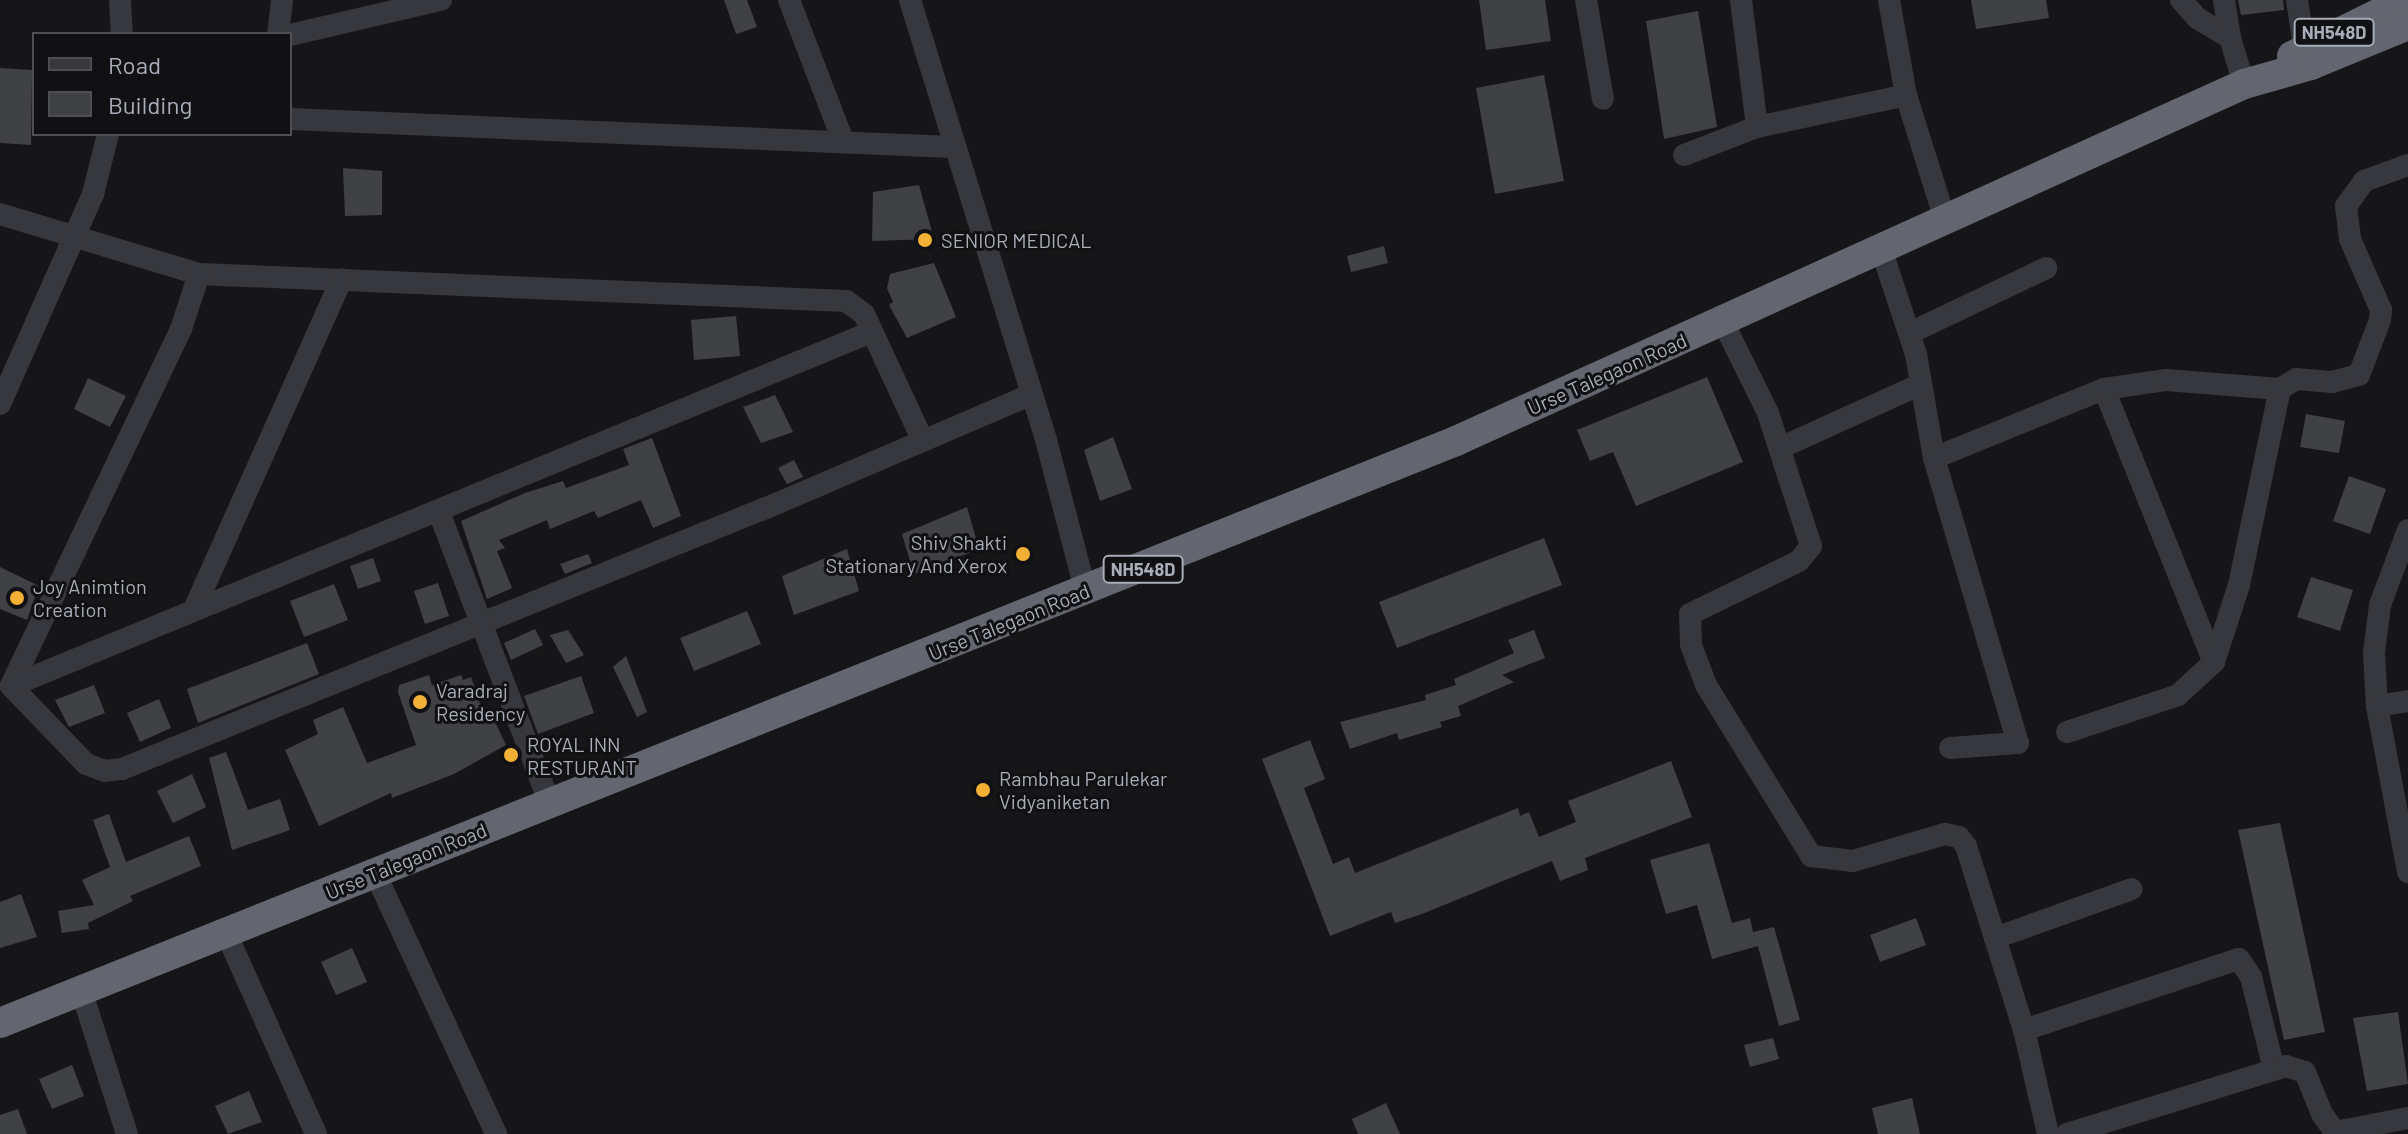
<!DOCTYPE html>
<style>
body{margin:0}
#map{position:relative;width:2408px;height:1134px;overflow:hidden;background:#161618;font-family:Barlow,sans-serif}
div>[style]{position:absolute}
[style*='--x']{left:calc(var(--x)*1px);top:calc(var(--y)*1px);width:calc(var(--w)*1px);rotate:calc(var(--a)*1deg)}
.building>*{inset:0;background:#404145}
.minor>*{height:22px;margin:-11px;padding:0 11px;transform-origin:11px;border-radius:11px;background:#37383d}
.highway>*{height:30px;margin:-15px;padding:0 15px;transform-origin:15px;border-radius:15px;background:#63666e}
.dots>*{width:22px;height:22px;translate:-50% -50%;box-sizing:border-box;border:4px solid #111113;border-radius:50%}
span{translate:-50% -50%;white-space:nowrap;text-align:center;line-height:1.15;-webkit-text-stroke:6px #111113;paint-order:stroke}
.shield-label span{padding:2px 6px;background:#111113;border:2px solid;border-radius:6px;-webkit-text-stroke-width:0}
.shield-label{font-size:18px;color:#a8adb8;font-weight:700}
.poi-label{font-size:20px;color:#a8adb8}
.left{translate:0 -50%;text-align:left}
.right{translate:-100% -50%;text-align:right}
.street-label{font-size:20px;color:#a8adb8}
.legend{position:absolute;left:32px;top:32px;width:260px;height:104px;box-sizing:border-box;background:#111113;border:2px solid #4d4f55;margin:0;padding:10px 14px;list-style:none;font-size:24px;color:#a8adb8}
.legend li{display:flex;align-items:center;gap:16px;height:40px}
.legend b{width:40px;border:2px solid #4d4f55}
</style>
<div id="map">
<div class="building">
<i style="clip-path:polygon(724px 0,747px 0,757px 27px,736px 34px)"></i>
<i style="clip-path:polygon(1479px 0,1545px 0,1551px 41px,1486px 50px)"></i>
<i style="clip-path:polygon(1971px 0,2046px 0,2049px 18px,1976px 29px)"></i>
<i style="clip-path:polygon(2238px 0,2283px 0,2284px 10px,2241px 15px)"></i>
<i style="clip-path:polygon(1698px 11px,1717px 127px,1664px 139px,1646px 21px)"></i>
<i style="clip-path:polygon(0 68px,32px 70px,31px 145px,0 143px)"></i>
<i style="clip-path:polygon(1544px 75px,1564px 181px,1495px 194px,1476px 88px)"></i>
<i style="clip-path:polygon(343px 168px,382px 171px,382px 215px,345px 216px)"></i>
<i style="clip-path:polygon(919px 185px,934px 239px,872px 241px,873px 192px)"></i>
<i style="clip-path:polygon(1384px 246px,1388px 263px,1351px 272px,1347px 256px)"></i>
<i style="clip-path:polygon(934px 263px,956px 317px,907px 338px,889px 305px,893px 302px,887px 288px,890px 274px)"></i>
<i style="clip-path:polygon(736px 316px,740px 356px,694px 360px,691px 320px)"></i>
<i style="clip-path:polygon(1707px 377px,1743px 462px,1636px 506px,1613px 452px,1590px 461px,1577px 430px)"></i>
<i style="clip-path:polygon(88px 378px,126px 396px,110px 427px,74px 409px)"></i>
<i style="clip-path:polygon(775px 395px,793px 432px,761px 443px,743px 407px)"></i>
<i style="clip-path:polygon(2306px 414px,2345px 421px,2339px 453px,2300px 447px)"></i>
<i style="clip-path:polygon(1113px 437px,1132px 489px,1100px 501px,1084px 450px)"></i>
<i style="clip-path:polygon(652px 438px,681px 516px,653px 528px,641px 500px,598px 518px,594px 511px,550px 529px,547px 520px,499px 540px,505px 548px,497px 551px,512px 588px,487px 599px,461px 521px,525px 493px,563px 481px,566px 488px,629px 465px,623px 449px)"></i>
<i style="clip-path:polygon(794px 460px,803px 477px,787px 484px,778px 468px)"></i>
<i style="clip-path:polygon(2349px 476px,2386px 489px,2370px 534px,2333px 521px)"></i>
<i style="clip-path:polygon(967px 507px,979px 549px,914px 574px,902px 534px)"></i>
<i style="clip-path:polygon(1544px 538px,1562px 585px,1397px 648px,1379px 602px)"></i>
<i style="clip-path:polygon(847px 549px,859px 591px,794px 615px,782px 576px)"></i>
<i style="clip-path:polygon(588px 554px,592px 563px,565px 574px,560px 564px)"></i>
<i style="clip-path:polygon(373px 558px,381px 581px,358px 589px,350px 566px)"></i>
<i style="clip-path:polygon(0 567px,39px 586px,27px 620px,0 609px)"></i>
<i style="clip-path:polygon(2311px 577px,2353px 590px,2340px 631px,2297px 617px)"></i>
<i style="clip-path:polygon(438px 583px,449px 616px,425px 624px,414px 591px)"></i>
<i style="clip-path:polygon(334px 584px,348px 620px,304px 637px,290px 601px)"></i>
<i style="clip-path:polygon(747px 611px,761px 644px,694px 671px,680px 638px)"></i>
<i style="clip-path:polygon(535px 629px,543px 645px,511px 660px,504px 643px)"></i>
<i style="clip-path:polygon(568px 630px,584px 655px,566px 663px,550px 635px)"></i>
<i style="clip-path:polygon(1534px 630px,1545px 658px,1502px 675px,1514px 682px,1458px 706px,1461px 716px,1440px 722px,1442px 727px,1399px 740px,1397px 733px,1350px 749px,1340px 722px,1426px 700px,1425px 695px,1456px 685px,1454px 679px,1514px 653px,1508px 640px)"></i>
<i style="clip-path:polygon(307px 643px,319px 674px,198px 723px,187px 689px)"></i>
<i style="clip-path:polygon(626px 656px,647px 712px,637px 717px,613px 667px)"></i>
<i style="clip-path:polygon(429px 675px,432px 685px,461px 675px,463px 680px,471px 677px,483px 712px,489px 709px,506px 745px,454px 774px,392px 798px,391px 793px,319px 826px,285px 750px,318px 734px,313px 720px,343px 707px,367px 763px,416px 745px,398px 692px,399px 685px)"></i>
<i style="clip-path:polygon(581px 676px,594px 713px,538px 734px,524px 696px)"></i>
<i style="clip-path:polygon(94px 685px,105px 713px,69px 727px,55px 700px)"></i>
<i style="clip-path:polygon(159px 699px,171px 728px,140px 742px,127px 713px)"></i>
<i style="clip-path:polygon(1310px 740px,1325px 779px,1304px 788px,1333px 864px,1349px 857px,1355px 873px,1518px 808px,1520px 816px,1529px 812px,1539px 837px,1576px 822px,1568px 801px,1671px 761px,1692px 817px,1585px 858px,1588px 870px,1560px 881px,1552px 861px,1422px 914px,1395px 923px,1391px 912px,1330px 936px,1262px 759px)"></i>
<i style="clip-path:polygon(226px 752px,248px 810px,280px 799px,290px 830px,232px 850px,209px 758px)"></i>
<i style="clip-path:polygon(192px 774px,206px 807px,173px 823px,157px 791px)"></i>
<i style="clip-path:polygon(109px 814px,126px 862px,189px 836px,201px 866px,130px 896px,133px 901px,88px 923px,89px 929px,62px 933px,58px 911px,94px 905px,82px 880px,110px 867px,93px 820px)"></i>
<i style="clip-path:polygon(2280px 823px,2325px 1032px,2284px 1040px,2238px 830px)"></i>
<i style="clip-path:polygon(1709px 843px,1732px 923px,1750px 918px,1753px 932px,1774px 927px,1800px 1020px,1779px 1026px,1758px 946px,1712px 959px,1697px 905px,1666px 914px,1650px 860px)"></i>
<i style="clip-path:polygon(21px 894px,37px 937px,0 948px,0 902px)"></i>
<i style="clip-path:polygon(1916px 918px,1926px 945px,1880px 962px,1870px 935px)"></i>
<i style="clip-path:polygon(352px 948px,367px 982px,336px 995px,321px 962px)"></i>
<i style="clip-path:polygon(2398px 1012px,2408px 1084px,2367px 1091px,2353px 1018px)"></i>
<i style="clip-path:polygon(1773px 1038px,1779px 1059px,1750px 1067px,1744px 1045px)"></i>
<i style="clip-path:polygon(72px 1065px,84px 1096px,52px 1109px,39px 1079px)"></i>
<i style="clip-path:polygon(249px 1091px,262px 1122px,228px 1134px,215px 1106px)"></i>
<i style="clip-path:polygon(1912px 1098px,1920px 1134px,1878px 1134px,1872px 1108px)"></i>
<i style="clip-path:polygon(1386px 1103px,1400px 1134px,1358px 1134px,1352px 1119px)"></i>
<i style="clip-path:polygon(18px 1109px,27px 1134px,0 1134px,0 1115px)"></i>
</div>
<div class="minor">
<i style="--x:120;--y:0;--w:34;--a:87"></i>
<i style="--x:789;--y:0;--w:153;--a:69"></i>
<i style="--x:910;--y:0;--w:461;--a:72.8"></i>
<i style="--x:1046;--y:440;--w:157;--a:75.3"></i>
<i style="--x:1586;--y:0;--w:100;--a:80.3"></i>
<i style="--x:1741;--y:0;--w:128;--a:82.8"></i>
<i style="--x:1889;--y:0;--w:97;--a:79.9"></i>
<i style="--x:1906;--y:95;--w:134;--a:72.6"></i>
<i style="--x:2181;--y:0;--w:24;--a:48"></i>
<i style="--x:2197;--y:18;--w:39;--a:31"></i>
<i style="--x:2230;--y:38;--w:48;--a:73.1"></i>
<i style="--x:2224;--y:0;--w:38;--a:81"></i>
<i style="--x:2297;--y:0;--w:47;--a:81.3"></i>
<i style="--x:278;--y:34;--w:34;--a:-83"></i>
<i style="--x:290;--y:35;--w:155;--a:-13.1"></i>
<i style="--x:290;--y:119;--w:663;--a:2.42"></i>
<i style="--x:1684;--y:155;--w:78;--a:-21"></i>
<i style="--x:1757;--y:127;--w:152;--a:-12.1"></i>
<i style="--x:0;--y:214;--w:208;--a:16.8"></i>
<i style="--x:199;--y:274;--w:648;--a:2.39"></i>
<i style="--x:846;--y:301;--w:22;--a:36"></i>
<i style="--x:864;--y:314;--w:140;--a:65.1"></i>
<i style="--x:1882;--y:252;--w:108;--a:71.6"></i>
<i style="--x:1916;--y:354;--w:106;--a:80.2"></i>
<i style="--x:1934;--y:458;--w:297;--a:73.6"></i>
<i style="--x:2018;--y:743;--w:68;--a:175.8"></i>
<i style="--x:199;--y:274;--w:58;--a:108.1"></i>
<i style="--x:181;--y:329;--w:395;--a:115.5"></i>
<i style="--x:11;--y:686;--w:108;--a:46.1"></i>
<i style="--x:86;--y:764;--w:20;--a:20"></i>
<i style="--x:105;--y:771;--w:17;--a:-7"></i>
<i style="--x:122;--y:769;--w:708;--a:-22.07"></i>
<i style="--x:778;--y:503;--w:276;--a:-23.2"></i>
<i style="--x:1723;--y:322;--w:102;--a:63.7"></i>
<i style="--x:1768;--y:413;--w:140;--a:72.1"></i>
<i style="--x:1811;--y:546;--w:19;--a:129"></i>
<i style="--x:1799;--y:561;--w:121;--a:154.1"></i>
<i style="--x:1690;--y:614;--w:31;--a:88"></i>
<i style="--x:1691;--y:645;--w:43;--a:69.4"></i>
<i style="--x:1706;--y:685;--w:201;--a:58.4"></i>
<i style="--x:1811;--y:856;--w:42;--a:6.8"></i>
<i style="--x:1853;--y:861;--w:96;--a:-16.4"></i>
<i style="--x:1945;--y:834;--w:14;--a:12"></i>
<i style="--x:1959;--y:837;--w:11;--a:52"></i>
<i style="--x:1966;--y:846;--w:193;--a:72.5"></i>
<i style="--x:2024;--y:1030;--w:107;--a:77"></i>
<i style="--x:1910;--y:333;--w:151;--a:-25.5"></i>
<i style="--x:2104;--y:389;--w:294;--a:68.1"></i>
<i style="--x:0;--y:404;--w:230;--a:-66.1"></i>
<i style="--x:93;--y:194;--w:62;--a:-76"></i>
<i style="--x:1780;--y:448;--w:155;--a:-24.4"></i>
<i style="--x:1934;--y:458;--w:183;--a:-22.1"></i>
<i style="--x:2104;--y:389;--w:63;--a:-8.3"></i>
<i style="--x:2166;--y:380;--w:114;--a:4.5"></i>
<i style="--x:439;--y:512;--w:312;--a:69.2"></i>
<i style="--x:2408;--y:530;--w:80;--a:110.5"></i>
<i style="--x:2380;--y:605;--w:48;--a:97.1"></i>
<i style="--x:2374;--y:653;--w:53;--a:86.8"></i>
<i style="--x:2377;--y:706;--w:169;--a:79.4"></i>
<i style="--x:195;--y:607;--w:359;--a:-65.9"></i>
<i style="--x:11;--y:686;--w:930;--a:-22.37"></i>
<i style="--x:2377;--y:706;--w:31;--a:-9"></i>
<i style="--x:2067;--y:732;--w:117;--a:-18.4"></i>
<i style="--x:2178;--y:695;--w:49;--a:-42.5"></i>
<i style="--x:2214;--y:662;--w:81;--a:-72"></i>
<i style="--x:2239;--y:585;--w:200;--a:-78.2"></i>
<i style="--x:2280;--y:389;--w:19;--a:-32"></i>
<i style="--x:2296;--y:379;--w:36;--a:5"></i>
<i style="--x:2332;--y:382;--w:28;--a:-15"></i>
<i style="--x:2359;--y:375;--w:59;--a:-69.1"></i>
<i style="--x:2380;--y:320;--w:10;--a:-84"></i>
<i style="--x:2381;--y:310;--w:77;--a:-113.6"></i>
<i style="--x:2350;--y:239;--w:33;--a:-97"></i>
<i style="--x:2346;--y:206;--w:31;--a:-54"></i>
<i style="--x:2364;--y:181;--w:47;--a:-20"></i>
<i style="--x:375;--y:873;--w:288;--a:65.1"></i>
<i style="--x:227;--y:935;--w:218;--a:65.9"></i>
<i style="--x:1995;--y:938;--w:145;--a:-19.7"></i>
<i style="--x:82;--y:993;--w:148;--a:72.3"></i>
<i style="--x:2024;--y:1030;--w:226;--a:-18.3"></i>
<i style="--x:2239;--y:959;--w:22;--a:56"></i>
<i style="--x:2251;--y:977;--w:95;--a:76"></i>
<i style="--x:2067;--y:1134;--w:229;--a:-17.2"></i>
<i style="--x:2286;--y:1066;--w:20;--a:18"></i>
<i style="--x:2305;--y:1072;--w:45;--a:68"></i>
<i style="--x:2322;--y:1114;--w:22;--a:54"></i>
<i style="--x:2335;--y:1132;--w:74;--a:-10.9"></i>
</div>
<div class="highway">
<i style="--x:2292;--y:56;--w:127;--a:-26.2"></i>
<i style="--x:0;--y:1023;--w:1568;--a:-21.79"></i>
<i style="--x:1456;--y:441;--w:865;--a:-24.37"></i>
<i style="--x:2244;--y:84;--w:70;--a:-15.8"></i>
<i style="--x:2311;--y:65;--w:105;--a:-22.4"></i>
</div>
<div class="dots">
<i style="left:925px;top:240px;background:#f2b134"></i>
<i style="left:1023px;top:554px;background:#f2b134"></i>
<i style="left:17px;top:598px;background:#f2b134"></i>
<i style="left:420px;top:702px;background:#f2b134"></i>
<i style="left:511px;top:755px;background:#f2b134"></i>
<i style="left:983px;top:790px;background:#f2b134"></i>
</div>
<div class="shield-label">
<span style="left:2334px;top:32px">NH548D</span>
<span style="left:1143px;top:569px">NH548D</span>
</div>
<div class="poi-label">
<span class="left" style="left:941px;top:240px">SENIOR MEDICAL</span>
<span class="right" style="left:1007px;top:554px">Shiv Shakti<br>Stationary And Xerox</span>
<span class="left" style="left:33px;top:598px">Joy Animtion<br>Creation</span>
<span class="left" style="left:436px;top:702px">Varadraj<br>Residency</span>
<span class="left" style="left:527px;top:756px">ROYAL INN<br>RESTURANT</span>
<span class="left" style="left:999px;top:790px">Rambhau Parulekar<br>Vidyaniketan</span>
</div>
<div class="street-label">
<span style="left:1607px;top:374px;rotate:-24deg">Urse Talegaon Road</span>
<span style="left:1009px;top:622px;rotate:-22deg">Urse Talegaon Road</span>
<span style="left:406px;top:861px;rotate:-22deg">Urse Talegaon Road</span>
</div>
<ul class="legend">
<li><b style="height:10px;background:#37383d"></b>Road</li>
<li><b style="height:22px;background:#404145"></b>Building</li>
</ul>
</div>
